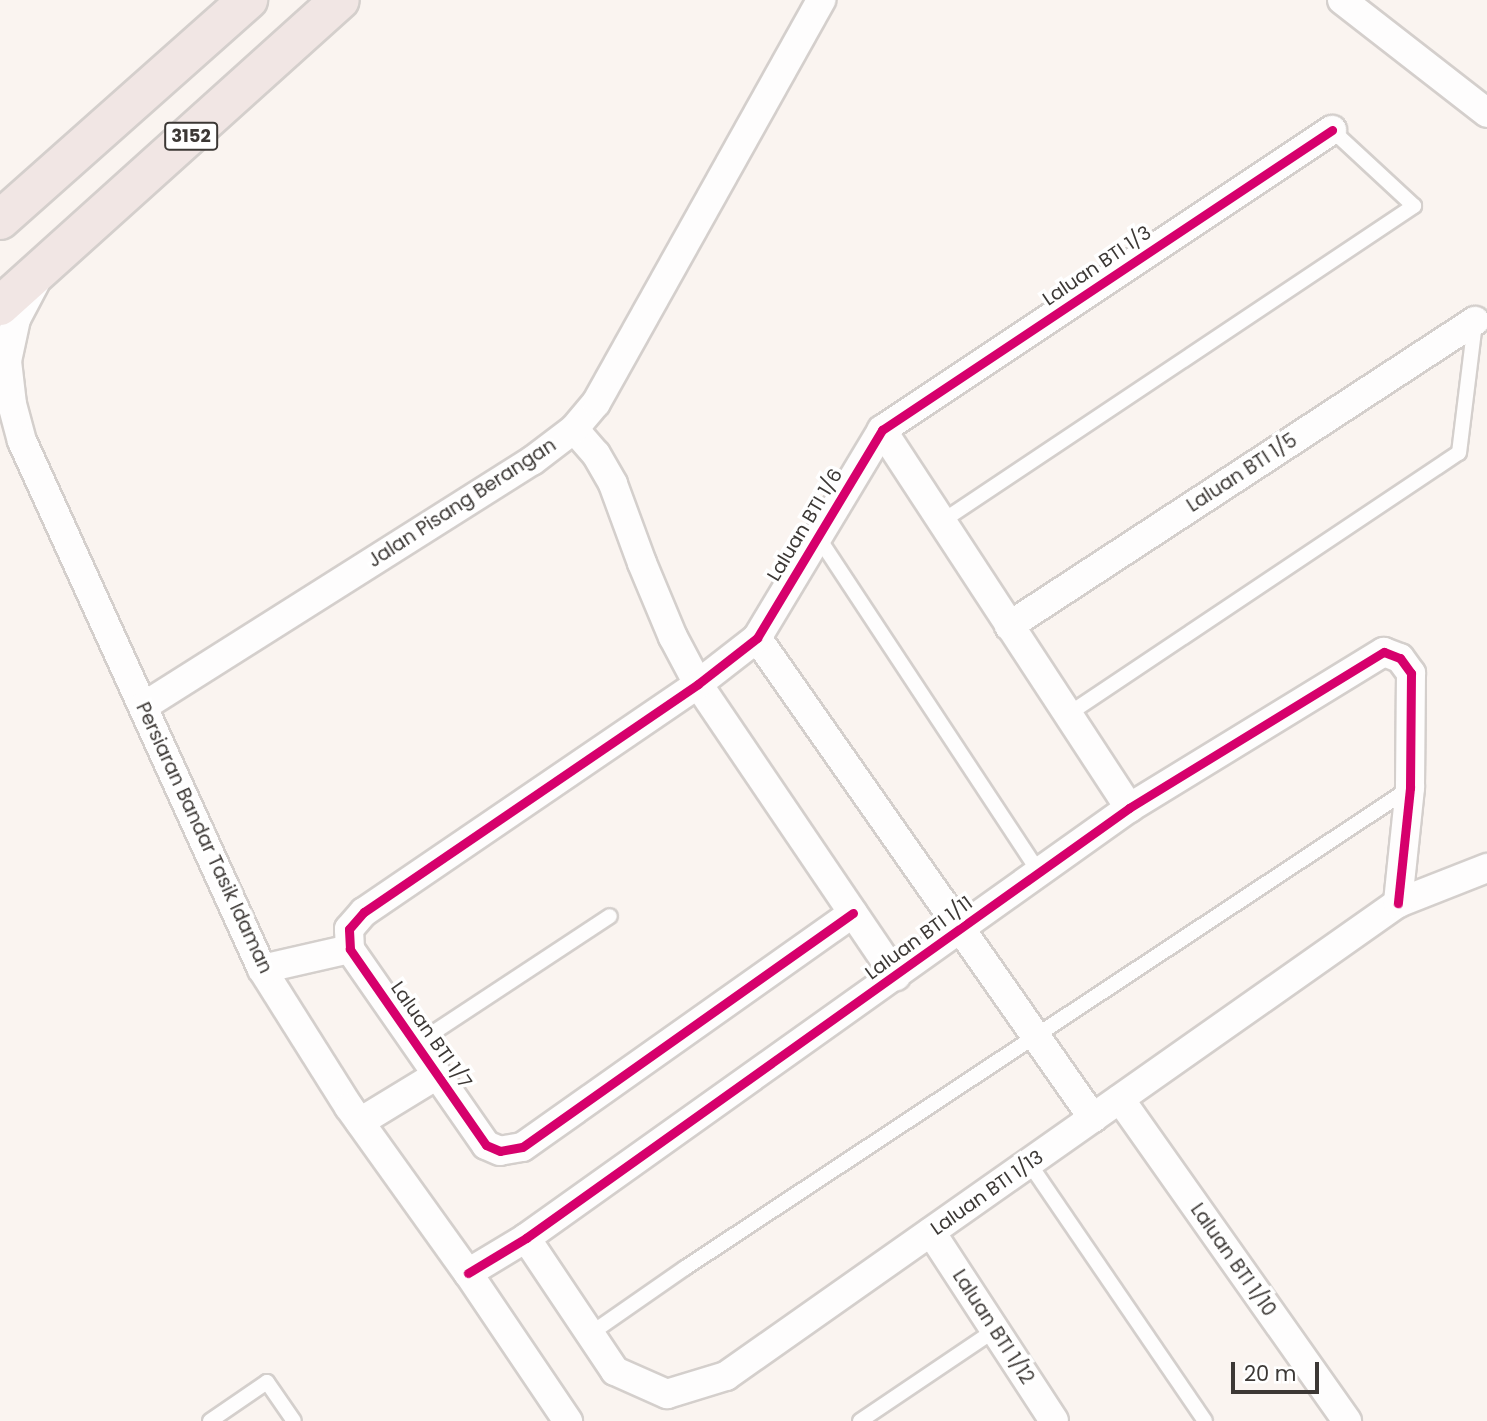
<!DOCTYPE html>
<style>
body{margin:0}
#map{position:relative;width:1487px;height:1421px;overflow:hidden;background:#faf4f0;font-family:Poppins,sans-serif}
div>[style]{position:absolute}
[style*='--x']{left:calc(var(--x)*1px);top:calc(var(--y)*1px);width:calc(var(--w)*1px);rotate:calc(var(--a)*1deg)}
.roads{filter:drop-shadow(2px 0 #d4cfcc) drop-shadow(-2px 0 #d4cfcc) drop-shadow(0 2px #d4cfcc) drop-shadow(0 -2px #d4cfcc)}
.service>*{height:14px;margin:-7px;padding:0 7px;transform-origin:7px;border-radius:7px;background:#fefdfd}
.minor>*{height:28px;margin:-14px;padding:0 14px;transform-origin:14px;border-radius:14px;background:#fefdfd}
.primary>*{height:38px;margin:-19px;padding:0 19px;transform-origin:19px;border-radius:19px;background:#f1e6e4}
.cycleway>*{height:9px;margin:-4.5px;padding:0 4.5px;transform-origin:4.5px;border-radius:4.5px;background:#d6006c}
span{translate:-50% -50%;white-space:nowrap;text-align:center;line-height:1.15;-webkit-text-stroke:7px #fff;paint-order:stroke}
.shield-label span{padding:2px 5px;background:#fff;border:2px solid;border-radius:5px;-webkit-text-stroke-width:0}
.shield-label{font-size:18px;color:#3c3835;font-weight:700}
.street-label{font-size:19px;color:#3c3835}
.scale{position:absolute;left:1231px;top:1362px;width:88px;height:32px;box-sizing:border-box;border:4px solid #3c3835;border-top:0;padding-left:9px;font-size:21px;line-height:24px;white-space:nowrap;color:#3c3835;-webkit-text-stroke:5px #fff;paint-order:stroke}
</style>
<div id="map">
<div class="roads">
<div class="service">
<i style="--x:941;--y:522;--w:569;--a:-33.75"></i>
<i style="--x:1414;--y:206;--w:112;--a:-137.2"></i>
<i style="--x:818;--y:537;--w:401;--a:56.6"></i>
<i style="--x:1067;--y:715;--w:471;--a:-33.8"></i>
<i style="--x:1459;--y:453;--w:132;--a:-83"></i>
<i style="--x:416;--y:1044;--w:232;--a:-33.4"></i>
<i style="--x:1029;--y:1163;--w:312;--a:55.7"></i>
<i style="--x:590;--y:1334;--w:116;--a:-34.8"></i>
<i style="--x:685;--y:1268;--w:868;--a:-33.49"></i>
<i style="--x:210;--y:1421;--w:69;--a:-34.4"></i>
<i style="--x:267;--y:1382;--w:47;--a:55.3"></i>
<i style="--x:860;--y:1421;--w:163;--a:-34"></i>
</div>
<div class="minor">
<i style="--x:1342;--y:0;--w:184;--a:37.9"></i>
<i style="--x:35;--y:283;--w:41;--a:117.8"></i>
<i style="--x:16;--y:319;--w:43;--a:102.1"></i>
<i style="--x:7;--y:361;--w:43;--a:83.4"></i>
<i style="--x:12;--y:404;--w:38;--a:75"></i>
<i style="--x:22;--y:441;--w:580;--a:65.56"></i>
<i style="--x:262;--y:969;--w:163;--a:57.8"></i>
<i style="--x:349;--y:1107;--w:204;--a:54.4"></i>
<i style="--x:468;--y:1273;--w:179;--a:56"></i>
<i style="--x:574;--y:429;--w:33;--a:49"></i>
<i style="--x:596;--y:454;--w:34;--a:60"></i>
<i style="--x:613;--y:484;--w:84;--a:69.8"></i>
<i style="--x:642;--y:563;--w:80;--a:67.3"></i>
<i style="--x:673;--y:637;--w:53;--a:62"></i>
<i style="--x:698;--y:684;--w:353;--a:55.9"></i>
<i style="--x:882;--y:430;--w:452;--a:56.8"></i>
<i style="--x:1009;--y:626;--w:557;--a:-33.21"></i>
<i style="--x:757;--y:638;--w:586;--a:55.01"></i>
<i style="--x:144;--y:706;--w:459;--a:-32.3"></i>
<i style="--x:532;--y:461;--w:53;--a:-37.3"></i>
<i style="--x:574;--y:429;--w:34;--a:-50"></i>
<i style="--x:596;--y:403;--w:462;--a:-60.8"></i>
<i style="--x:853;--y:913;--w:405;--a:144.7"></i>
<i style="--x:522;--y:1147;--w:22;--a:170"></i>
<i style="--x:500;--y:1151;--w:15;--a:-157"></i>
<i style="--x:486;--y:1145;--w:239;--a:-124.8"></i>
<i style="--x:350;--y:949;--w:20;--a:-93"></i>
<i style="--x:349;--y:929;--w:23;--a:-49"></i>
<i style="--x:364;--y:912;--w:404;--a:-34.3"></i>
<i style="--x:698;--y:684;--w:75;--a:-37.9"></i>
<i style="--x:757;--y:638;--w:243;--a:-59"></i>
<i style="--x:882;--y:430;--w:541;--a:-33.69"></i>
<i style="--x:262;--y:969;--w:90;--a:-12.8"></i>
<i style="--x:1120;--y:1099;--w:394;--a:54.8"></i>
<i style="--x:360;--y:1122;--w:90;--a:-31.4"></i>
<i style="--x:931;--y:1232;--w:225;--a:56.9"></i>
<i style="--x:526;--y:1238;--w:160;--a:56.2"></i>
<i style="--x:615;--y:1371;--w:57;--a:23.9"></i>
<i style="--x:667;--y:1394;--w:62;--a:-17"></i>
<i style="--x:726;--y:1376;--w:822;--a:-35.14"></i>
<i style="--x:1398;--y:903;--w:96;--a:-21.5"></i>
<i style="--x:468;--y:1273;--w:68;--a:-31.1"></i>
<i style="--x:526;--y:1238;--w:741;--a:-35.49"></i>
<i style="--x:1129;--y:808;--w:299;--a:-31.5"></i>
<i style="--x:1384;--y:652;--w:17;--a:21"></i>
<i style="--x:1400;--y:658;--w:19;--a:54"></i>
<i style="--x:1411;--y:673;--w:115;--a:90.5"></i>
<i style="--x:1410;--y:788;--w:116;--a:96"></i>
</div>
<div class="primary">
<i style="--x:0;--y:220;--w:332;--a:-41.6"></i>
<i style="--x:0;--y:306;--w:457;--a:-42"></i>
</div>
</div>
<div class="cycleway">
<i style="--x:853;--y:913;--w:405;--a:144.7"></i>
<i style="--x:522;--y:1147;--w:22;--a:170"></i>
<i style="--x:500;--y:1151;--w:15;--a:-157"></i>
<i style="--x:486;--y:1145;--w:239;--a:-124.8"></i>
<i style="--x:350;--y:949;--w:20;--a:-93"></i>
<i style="--x:349;--y:929;--w:23;--a:-49"></i>
<i style="--x:364;--y:912;--w:404;--a:-34.3"></i>
<i style="--x:698;--y:684;--w:75;--a:-37.9"></i>
<i style="--x:757;--y:638;--w:243;--a:-59"></i>
<i style="--x:882;--y:430;--w:541;--a:-33.69"></i>
<i style="--x:468;--y:1273;--w:68;--a:-31.1"></i>
<i style="--x:526;--y:1238;--w:741;--a:-35.49"></i>
<i style="--x:1129;--y:808;--w:299;--a:-31.5"></i>
<i style="--x:1384;--y:652;--w:17;--a:21"></i>
<i style="--x:1400;--y:658;--w:19;--a:54"></i>
<i style="--x:1411;--y:673;--w:115;--a:90.5"></i>
<i style="--x:1410;--y:788;--w:116;--a:96"></i>
</div>
<div class="shield-label">
<span style="left:191px;top:136px">3152</span>
</div>
<div class="street-label">
<span style="left:1097px;top:266px;rotate:-34deg">Laluan BTI 1/3</span>
<span style="left:1242px;top:473px;rotate:-33deg">Laluan BTI 1/5</span>
<span style="left:462px;top:503px;rotate:-33deg">Jalan Pisang Berangan</span>
<span style="left:805px;top:525px;rotate:-59deg">Laluan BTI 1/6</span>
<span style="left:204px;top:838px;rotate:65deg">Persiaran Bandar Tasik Idaman</span>
<span style="left:919px;top:938px;rotate:-36deg">Laluan BTI 1/11</span>
<span style="left:431px;top:1035px;rotate:55deg">Laluan BTI 1/7</span>
<span style="left:987px;top:1193px;rotate:-35deg">Laluan BTI 1/13</span>
<span style="left:1233px;top:1260px;rotate:55deg">Laluan BTI 1/10</span>
<span style="left:993px;top:1327px;rotate:57deg">Laluan BTI 1/12</span>
</div>
<div class="scale">20 m</div>
</div>
